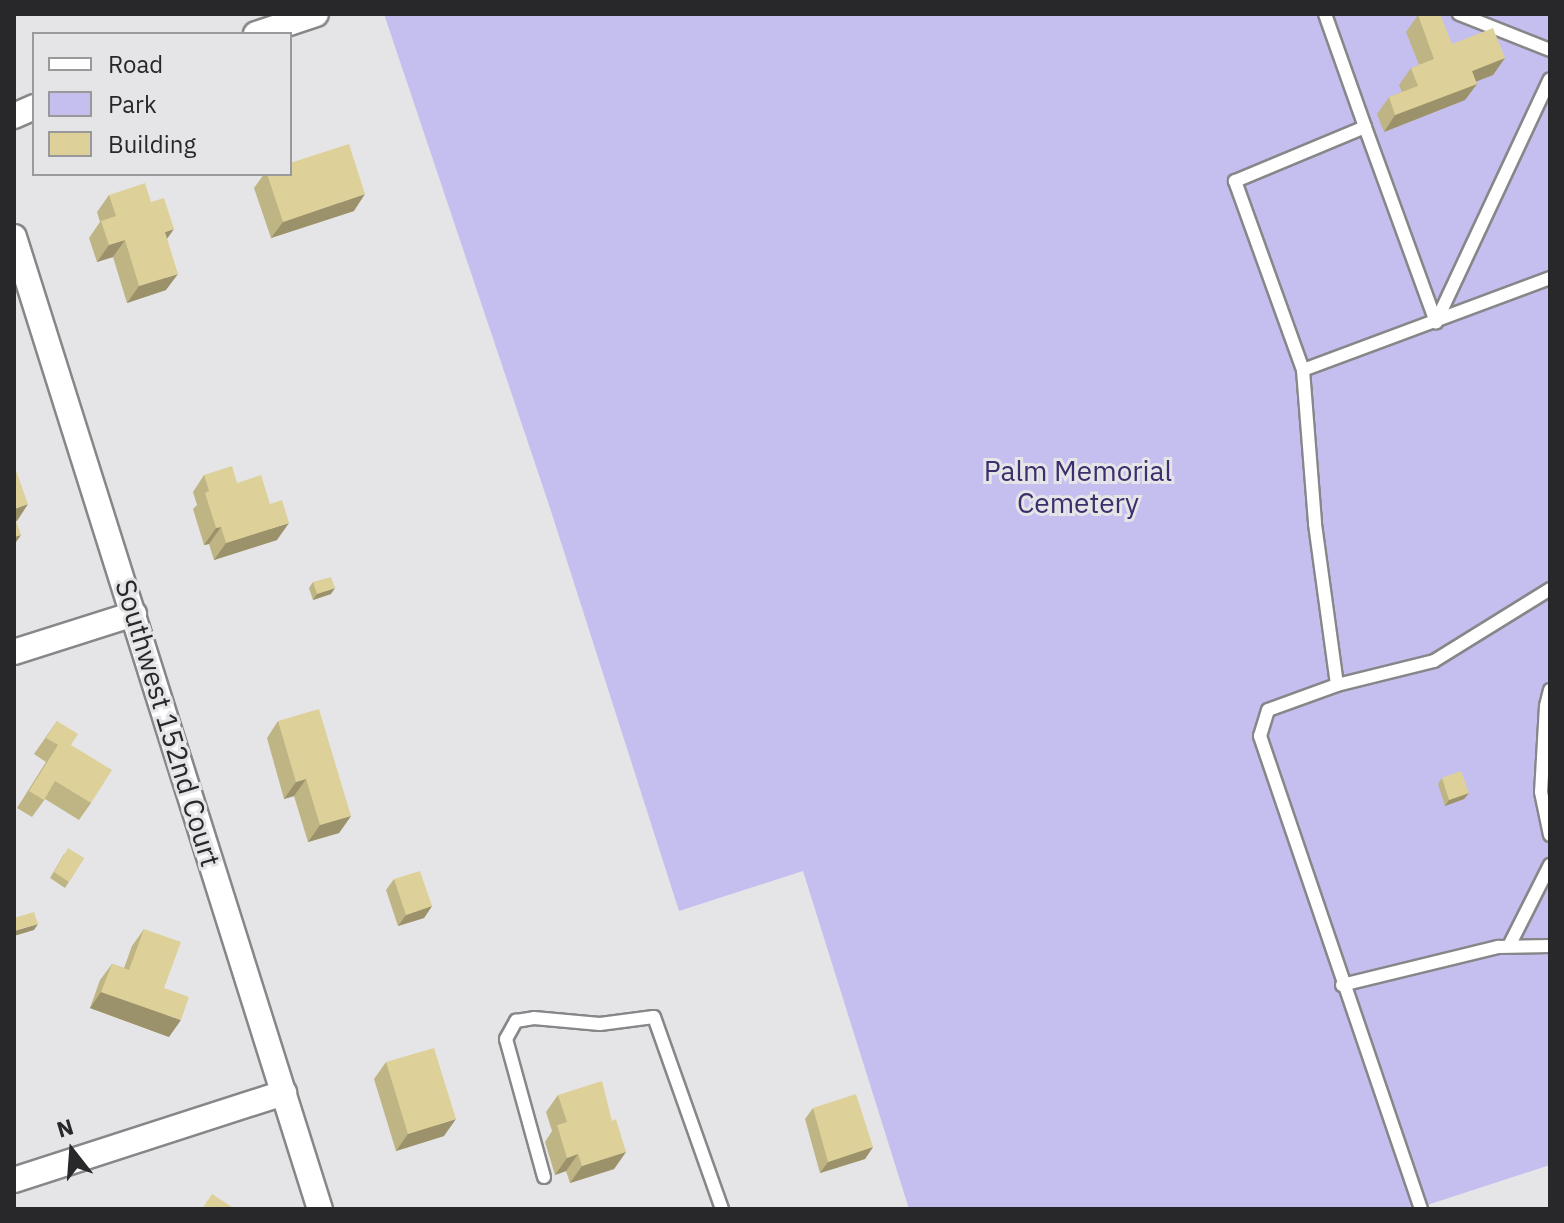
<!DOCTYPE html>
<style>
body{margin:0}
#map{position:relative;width:1564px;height:1223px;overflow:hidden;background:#e5e5e8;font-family:"IBM Plex Sans",sans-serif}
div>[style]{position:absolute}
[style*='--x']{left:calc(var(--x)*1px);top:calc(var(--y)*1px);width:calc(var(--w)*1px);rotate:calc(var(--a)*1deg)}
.green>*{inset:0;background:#c5bff0}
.roads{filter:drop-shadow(2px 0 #87878a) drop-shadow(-2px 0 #87878a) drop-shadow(0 2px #87878a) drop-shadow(0 -2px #87878a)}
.service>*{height:12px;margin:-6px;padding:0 6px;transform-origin:6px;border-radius:6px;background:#fff}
.minor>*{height:24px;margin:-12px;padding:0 12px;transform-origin:12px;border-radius:12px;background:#fff}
.wall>*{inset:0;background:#beb484}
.shaded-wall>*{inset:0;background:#9b926b}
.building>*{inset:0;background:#ddd199}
span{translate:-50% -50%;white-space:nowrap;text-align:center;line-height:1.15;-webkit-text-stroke:6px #e5e5e8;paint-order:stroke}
.park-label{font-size:28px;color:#3d2f6d}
.street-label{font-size:28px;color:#28282a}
.frame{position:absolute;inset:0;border:16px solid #28282a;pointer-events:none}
.legend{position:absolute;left:32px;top:32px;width:260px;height:144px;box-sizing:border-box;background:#e5e5e8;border:2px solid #99999c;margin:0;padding:10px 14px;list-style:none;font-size:24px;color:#28282a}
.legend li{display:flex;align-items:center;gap:16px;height:40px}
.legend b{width:40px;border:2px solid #99999c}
.north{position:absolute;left:32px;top:1111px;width:80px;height:80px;-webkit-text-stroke:6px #e5e5e8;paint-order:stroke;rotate:343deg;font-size:22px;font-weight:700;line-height:32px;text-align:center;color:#28282a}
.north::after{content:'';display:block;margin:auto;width:28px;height:36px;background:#28282a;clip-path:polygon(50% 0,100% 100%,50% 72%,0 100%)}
</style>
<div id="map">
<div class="green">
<i style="clip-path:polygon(384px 14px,1550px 14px,1550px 1165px,1415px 1209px,909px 1209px,803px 871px,679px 911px,550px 508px)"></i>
</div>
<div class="roads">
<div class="service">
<i style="--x:1325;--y:14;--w:120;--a:70.5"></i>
<i style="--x:1365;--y:127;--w:141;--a:157.4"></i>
<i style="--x:1235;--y:181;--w:201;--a:70.2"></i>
<i style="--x:1303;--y:370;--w:154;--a:85.5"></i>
<i style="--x:1315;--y:524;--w:162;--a:82.2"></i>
<i style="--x:1337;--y:685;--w:73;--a:160.1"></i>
<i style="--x:1268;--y:710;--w:27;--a:107"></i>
<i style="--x:1260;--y:736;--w:500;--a:71.2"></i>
<i style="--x:1459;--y:14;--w:98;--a:21.6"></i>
<i style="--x:1365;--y:127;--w:208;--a:70"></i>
<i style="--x:1436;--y:322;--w:268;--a:-64.9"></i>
<i style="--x:1303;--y:370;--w:264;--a:-20.4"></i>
<i style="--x:1337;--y:685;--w:100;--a:-13.9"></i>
<i style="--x:1434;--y:661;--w:137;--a:-31.8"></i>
<i style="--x:1550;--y:690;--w:16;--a:104"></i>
<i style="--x:1546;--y:706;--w:86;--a:93.3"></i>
<i style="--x:1541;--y:792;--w:44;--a:78.2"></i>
<i style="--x:1509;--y:946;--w:91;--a:-63.2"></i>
<i style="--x:1342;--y:985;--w:161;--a:-13.7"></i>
<i style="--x:1498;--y:947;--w:52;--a:-1.1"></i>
<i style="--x:544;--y:1177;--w:143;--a:-105.4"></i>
<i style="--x:506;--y:1039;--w:21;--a:-61"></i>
<i style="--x:516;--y:1021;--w:18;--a:-9"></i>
<i style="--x:534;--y:1018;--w:66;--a:5.2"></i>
<i style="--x:600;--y:1024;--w:54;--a:-7.4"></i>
<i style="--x:654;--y:1017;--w:204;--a:70.5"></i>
</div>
<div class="minor">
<i style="--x:256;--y:34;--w:63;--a:-18.4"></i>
<i style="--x:14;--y:116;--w:22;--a:-24"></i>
<i style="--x:14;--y:237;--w:1019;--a:72.53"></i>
<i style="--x:14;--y:652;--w:126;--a:-17.6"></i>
<i style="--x:14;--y:1180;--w:284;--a:-17.9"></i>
</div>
</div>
<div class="wall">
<i style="clip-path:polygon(1418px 15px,1452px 44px,1505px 58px,1493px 75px,1476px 81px,1477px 84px,1465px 100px,1384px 132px,1377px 114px,1389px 97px,1402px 92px,1399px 85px,1411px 68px,1419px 65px,1406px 32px)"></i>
<i style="clip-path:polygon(264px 174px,290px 174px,354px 211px,271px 238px,254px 188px)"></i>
<i style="clip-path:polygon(109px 195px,151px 202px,167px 239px,166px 290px,127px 303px,113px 257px,97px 262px,89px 238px,100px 222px,97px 212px)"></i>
<i style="clip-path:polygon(204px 475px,237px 483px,277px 540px,214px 560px,209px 544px,204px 545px,193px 509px,197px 505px,193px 492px)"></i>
<i style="clip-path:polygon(313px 582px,331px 594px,313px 600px,309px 588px)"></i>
<i style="clip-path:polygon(57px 721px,71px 745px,91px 803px,79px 820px,45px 799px,32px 817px,17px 808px,46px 762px,34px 754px)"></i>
<i style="clip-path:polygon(278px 721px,351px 816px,339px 833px,308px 842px,294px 796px,284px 799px,267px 738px)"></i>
<i style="clip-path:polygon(1442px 778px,1469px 793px,1464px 799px,1445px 806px,1438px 784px)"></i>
<i style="clip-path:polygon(64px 854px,84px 858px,65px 888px,50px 878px)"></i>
<i style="clip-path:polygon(394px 879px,432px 906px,424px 918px,398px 926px,386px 890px)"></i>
<i style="clip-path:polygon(144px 929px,164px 988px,169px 1037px,90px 1008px,100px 980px,112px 964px,124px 968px,132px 946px)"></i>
<i style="clip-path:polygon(386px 1062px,444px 1136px,396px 1151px,374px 1079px)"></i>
<i style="clip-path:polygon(558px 1095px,612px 1121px,626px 1152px,614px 1169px,570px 1183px,566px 1171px,555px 1175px,545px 1142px,552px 1131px,546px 1112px)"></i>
<i style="clip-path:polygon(813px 1108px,873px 1147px,865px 1159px,820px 1173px,805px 1119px)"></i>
</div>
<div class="shaded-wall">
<i style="clip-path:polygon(1505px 58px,1493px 75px,1460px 88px,1472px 71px)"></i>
<i style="clip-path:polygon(1477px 84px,1465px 100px,1384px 132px,1395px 115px)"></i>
<i style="clip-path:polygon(365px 194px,354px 211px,271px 238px,283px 222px)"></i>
<i style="clip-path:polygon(174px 229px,162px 246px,165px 232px)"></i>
<i style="clip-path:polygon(125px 240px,113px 257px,97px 262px,109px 245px)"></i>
<i style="clip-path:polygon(178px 274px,166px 290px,127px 303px,139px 286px)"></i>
<i style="clip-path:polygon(28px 504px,17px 521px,14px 522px,14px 509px)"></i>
<i style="clip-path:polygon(289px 523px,277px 540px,214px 560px,226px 543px)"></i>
<i style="clip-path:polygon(221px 527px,209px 544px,204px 545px,216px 528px)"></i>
<i style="clip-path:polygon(21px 535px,14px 545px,14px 537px)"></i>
<i style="clip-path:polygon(335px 588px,331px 594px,313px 600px,317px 594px)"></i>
<i style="clip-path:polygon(306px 779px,294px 796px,284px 799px,296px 782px)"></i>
<i style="clip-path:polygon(1469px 793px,1464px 799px,1445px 806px,1449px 800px)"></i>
<i style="clip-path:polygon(351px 816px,339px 833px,308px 842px,320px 825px)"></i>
<i style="clip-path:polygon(432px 906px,424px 918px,398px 926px,406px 915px)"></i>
<i style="clip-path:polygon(38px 924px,34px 930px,14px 936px,14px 931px)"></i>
<i style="clip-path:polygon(101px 992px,181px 1020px,169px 1037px,90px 1008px)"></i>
<i style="clip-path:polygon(456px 1119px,444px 1136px,396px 1151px,408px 1134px)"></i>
<i style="clip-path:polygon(873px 1147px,865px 1159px,820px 1173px,828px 1162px)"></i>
<i style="clip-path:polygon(626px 1152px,614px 1169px,570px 1183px,582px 1166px)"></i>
<i style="clip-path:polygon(578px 1154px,566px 1171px,555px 1175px,567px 1158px)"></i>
</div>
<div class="building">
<i style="clip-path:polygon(1420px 14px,1440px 14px,1452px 44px,1493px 28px,1505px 58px,1472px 71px,1477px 84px,1395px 115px,1389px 97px,1418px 86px,1411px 68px,1434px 59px,1418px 15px)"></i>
<i style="clip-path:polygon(349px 144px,365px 194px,283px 222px,267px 174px,290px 174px,290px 163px)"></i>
<i style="clip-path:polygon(145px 183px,151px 202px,164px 198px,174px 229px,165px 232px,178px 274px,139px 286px,125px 240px,109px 245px,101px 221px,116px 216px,109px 195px)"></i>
<i style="clip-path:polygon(14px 465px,28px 504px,14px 509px)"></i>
<i style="clip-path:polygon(232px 466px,237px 483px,261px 475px,270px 504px,282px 500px,289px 523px,226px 543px,221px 527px,216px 528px,205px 493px,209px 491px,204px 475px)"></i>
<i style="clip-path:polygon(14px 515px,21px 535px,14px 537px)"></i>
<i style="clip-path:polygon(331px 577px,335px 588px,317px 594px,313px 582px)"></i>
<i style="clip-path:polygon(319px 709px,351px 816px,320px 825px,306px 779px,296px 782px,278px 721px)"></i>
<i style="clip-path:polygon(57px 721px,78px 734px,71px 745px,112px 770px,91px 803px,55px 781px,44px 800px,29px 791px,58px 745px,46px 738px)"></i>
<i style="clip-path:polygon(1461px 771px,1469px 793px,1449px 800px,1442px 778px)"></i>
<i style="clip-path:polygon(68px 848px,84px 858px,69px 882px,54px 872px)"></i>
<i style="clip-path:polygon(420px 871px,432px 906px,406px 915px,394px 879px)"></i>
<i style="clip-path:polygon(34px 912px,38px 924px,14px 931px,14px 918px)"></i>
<i style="clip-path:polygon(144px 929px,181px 942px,164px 988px,189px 997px,181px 1020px,101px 992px,112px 964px,129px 970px)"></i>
<i style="clip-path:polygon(434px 1048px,456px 1119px,408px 1134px,386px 1062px)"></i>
<i style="clip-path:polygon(602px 1081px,612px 1121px,616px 1119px,626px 1152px,582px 1166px,578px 1154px,567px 1158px,557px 1125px,567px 1122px,558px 1095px)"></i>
<i style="clip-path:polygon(856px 1094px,873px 1147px,828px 1162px,813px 1108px)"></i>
<i style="clip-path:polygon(212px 1194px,235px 1209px,202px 1209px)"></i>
</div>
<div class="park-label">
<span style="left:1078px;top:487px">Palm Memorial<br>Cemetery</span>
</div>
<div class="street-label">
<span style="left:168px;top:723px;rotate:73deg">Southwest 152nd Court</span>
</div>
<div class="frame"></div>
<ul class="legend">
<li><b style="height:10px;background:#fff"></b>Road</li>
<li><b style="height:22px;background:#c5bff0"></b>Park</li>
<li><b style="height:22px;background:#ddd199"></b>Building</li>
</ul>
<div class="north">N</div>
</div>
